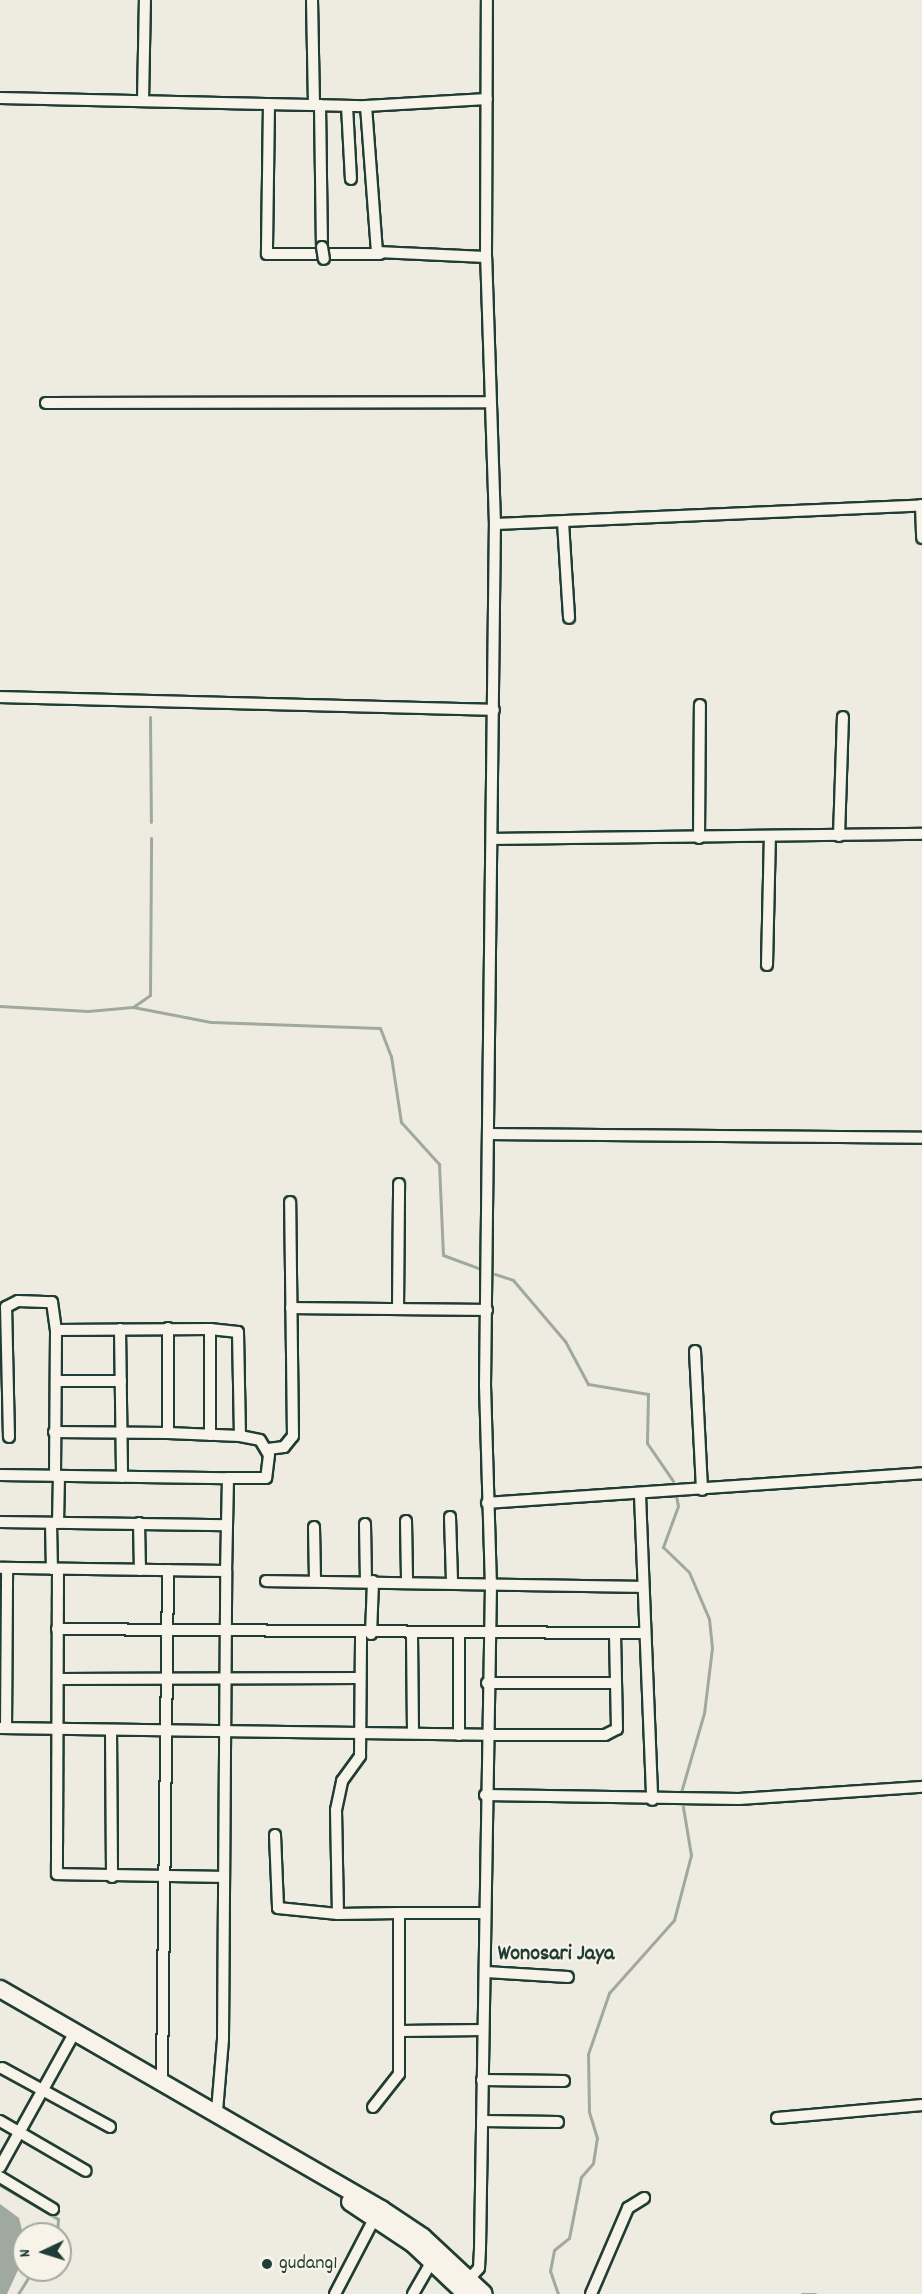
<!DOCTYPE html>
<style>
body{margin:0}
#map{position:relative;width:922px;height:2294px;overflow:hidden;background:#eeece1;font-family:Dekko,sans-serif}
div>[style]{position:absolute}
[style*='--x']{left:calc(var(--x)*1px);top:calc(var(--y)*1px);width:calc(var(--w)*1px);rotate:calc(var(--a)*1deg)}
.water>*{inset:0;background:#9fa99f}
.stream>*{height:3px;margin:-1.5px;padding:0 1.5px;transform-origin:1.5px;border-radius:1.5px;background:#9fa99f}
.roads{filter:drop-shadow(2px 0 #1f3d34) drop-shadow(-2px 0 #1f3d34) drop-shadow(0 2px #1f3d34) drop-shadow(0 -2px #1f3d34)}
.minor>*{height:10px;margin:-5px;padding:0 5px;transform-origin:5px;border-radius:5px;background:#f7f3e8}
.trunk>*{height:16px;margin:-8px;padding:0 8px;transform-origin:8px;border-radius:8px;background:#f7f3e8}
.bridges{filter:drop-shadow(2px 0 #1f3d34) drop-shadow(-2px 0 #1f3d34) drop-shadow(0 2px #1f3d34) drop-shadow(0 -2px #1f3d34)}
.minor-bridge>*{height:10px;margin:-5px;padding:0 5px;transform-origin:5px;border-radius:5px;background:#f7f3e8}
.dots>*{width:16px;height:16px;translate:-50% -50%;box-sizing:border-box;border:3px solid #f7f3e8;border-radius:50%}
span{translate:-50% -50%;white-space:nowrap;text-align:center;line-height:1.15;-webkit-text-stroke:4.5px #f7f3e8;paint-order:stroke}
.poi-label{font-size:20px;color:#1f3d34}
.left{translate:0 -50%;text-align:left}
.quarter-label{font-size:22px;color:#1f3d34;font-weight:700}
.north{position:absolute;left:12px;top:2222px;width:60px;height:60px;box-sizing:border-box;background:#f7f3e8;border:2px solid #a1aaa0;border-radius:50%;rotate:266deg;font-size:16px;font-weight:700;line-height:24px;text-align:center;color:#1f3d34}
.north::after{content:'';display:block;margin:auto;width:21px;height:27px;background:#1f3d34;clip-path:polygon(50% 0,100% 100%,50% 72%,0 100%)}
</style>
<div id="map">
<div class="water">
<i style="clip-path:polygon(0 2204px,19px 2218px,24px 2238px,24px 2257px,7px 2294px,0 2294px)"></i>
</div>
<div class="stream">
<i style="--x:150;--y:717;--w:105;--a:89.5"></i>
<i style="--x:0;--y:1006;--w:88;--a:3.3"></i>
<i style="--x:88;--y:1011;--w:45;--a:-5.1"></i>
<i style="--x:133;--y:1007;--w:21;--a:-35"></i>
<i style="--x:150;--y:995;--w:157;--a:-89.6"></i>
<i style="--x:133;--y:1007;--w:79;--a:10.9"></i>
<i style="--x:211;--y:1022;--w:169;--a:2"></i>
<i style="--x:380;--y:1028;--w:30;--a:69"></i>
<i style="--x:391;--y:1056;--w:67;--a:81.4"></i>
<i style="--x:401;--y:1122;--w:57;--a:47.9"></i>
<i style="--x:439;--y:1164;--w:91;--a:87.5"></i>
<i style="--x:443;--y:1255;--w:40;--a:20.2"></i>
<i style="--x:495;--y:1274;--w:19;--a:18"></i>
<i style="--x:513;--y:1280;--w:80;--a:49.6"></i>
<i style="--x:565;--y:1341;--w:49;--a:61.9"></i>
<i style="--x:588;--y:1384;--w:61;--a:9.5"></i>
<i style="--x:648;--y:1394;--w:49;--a:91.2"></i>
<i style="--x:647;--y:1443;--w:46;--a:55.6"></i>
<i style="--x:676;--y:1495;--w:11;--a:80"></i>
<i style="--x:678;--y:1506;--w:44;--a:110.1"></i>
<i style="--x:663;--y:1547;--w:36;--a:44"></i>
<i style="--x:689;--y:1572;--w:51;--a:66.9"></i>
<i style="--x:709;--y:1619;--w:29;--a:84"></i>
<i style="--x:712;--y:1648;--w:65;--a:97"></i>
<i style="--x:704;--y:1713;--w:82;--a:106.2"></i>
<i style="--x:0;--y:2185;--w:67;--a:30.4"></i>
<i style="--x:58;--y:2219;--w:15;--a:94"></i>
<i style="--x:18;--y:2294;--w:28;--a:-58"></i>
<i style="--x:558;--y:2294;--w:24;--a:-109"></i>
<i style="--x:550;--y:2271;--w:21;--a:-79"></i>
<i style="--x:554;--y:2250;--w:19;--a:-39"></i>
<i style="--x:569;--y:2238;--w:62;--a:-78.9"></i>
<i style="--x:581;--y:2177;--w:18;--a:-49"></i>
<i style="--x:593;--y:2163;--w:25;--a:-81"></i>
<i style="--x:597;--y:2138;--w:28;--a:-107"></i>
<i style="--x:589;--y:2111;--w:57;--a:-91"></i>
<i style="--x:588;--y:2054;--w:65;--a:-71"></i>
<i style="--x:609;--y:1993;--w:98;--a:-48.3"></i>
<i style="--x:674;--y:1920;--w:67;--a:-75.3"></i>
<i style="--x:691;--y:1855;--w:49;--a:-99.5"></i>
<i style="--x:802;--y:2294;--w:13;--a:0"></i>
</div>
<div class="roads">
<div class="minor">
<i style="--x:312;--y:0;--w:105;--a:88.9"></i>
<i style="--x:0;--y:98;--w:366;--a:1.3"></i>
<i style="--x:366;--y:106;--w:121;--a:-3.3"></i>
<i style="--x:143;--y:101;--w:101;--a:-88.9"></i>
<i style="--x:269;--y:104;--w:150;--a:90.8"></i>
<i style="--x:267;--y:254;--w:113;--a:0"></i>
<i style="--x:320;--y:105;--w:142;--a:89.2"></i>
<i style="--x:347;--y:106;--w:73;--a:86.9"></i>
<i style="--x:366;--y:106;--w:146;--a:85.7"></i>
<i style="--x:377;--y:252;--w:109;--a:2.6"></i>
<i style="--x:46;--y:403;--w:444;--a:-0.1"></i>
<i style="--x:921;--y:505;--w:33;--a:88"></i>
<i style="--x:563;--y:522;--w:96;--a:86.4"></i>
<i style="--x:495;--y:524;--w:427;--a:-2.5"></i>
<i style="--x:0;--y:697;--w:494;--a:1.5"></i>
<i style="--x:839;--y:836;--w:119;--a:-88.1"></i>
<i style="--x:699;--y:838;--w:133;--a:-89.6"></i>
<i style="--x:492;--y:839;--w:430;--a:-0.7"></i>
<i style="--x:767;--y:965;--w:128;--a:-88.7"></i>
<i style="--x:490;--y:1134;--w:432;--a:0.5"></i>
<i style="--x:291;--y:1308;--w:196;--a:0.6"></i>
<i style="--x:398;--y:1309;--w:125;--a:-89.5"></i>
<i style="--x:168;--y:1328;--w:105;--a:90"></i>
<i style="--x:168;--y:1433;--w:72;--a:2.4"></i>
<i style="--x:120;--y:1329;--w:148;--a:89.2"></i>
<i style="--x:210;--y:1329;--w:106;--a:90"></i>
<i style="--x:695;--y:1351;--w:139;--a:87.1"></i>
<i style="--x:56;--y:1381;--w:65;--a:0"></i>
<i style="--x:54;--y:1432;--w:114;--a:0.5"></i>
<i style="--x:9;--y:1437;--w:130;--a:-91.3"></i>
<i style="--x:6;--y:1307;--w:13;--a:-27"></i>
<i style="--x:18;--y:1301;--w:34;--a:2"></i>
<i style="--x:52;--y:1302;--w:28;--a:82"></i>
<i style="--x:268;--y:1449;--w:16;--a:-7"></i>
<i style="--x:284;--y:1447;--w:14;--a:-51"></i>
<i style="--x:293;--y:1436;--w:234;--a:-90.7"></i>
<i style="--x:0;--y:1475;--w:228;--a:0.8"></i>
<i style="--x:228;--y:1478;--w:93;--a:91.2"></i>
<i style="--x:226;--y:1571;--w:226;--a:-179.2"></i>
<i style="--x:55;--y:1476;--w:146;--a:-89.6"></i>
<i style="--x:56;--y:1330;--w:154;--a:-0.4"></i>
<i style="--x:210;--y:1329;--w:28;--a:6"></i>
<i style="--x:238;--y:1332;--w:104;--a:88.9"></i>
<i style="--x:240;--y:1436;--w:20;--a:11"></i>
<i style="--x:260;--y:1440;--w:17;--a:59"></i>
<i style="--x:269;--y:1455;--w:23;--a:97"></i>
<i style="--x:266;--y:1478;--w:38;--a:180"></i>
<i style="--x:640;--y:1495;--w:305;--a:87.7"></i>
<i style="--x:487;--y:1503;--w:436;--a:-3.9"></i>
<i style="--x:450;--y:1517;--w:64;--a:88.2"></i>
<i style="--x:406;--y:1521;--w:60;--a:89"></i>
<i style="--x:0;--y:1522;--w:227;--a:0.8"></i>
<i style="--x:51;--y:1523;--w:46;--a:88.8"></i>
<i style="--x:58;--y:1523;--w:47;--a:-88.8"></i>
<i style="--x:139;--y:1523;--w:47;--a:88.8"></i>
<i style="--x:365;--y:1524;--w:57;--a:89"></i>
<i style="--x:314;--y:1527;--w:54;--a:88.9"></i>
<i style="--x:58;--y:1569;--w:305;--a:90.2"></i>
<i style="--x:57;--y:1874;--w:166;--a:1"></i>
<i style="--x:266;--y:1581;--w:377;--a:0.9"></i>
<i style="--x:615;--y:1633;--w:30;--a:0"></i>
<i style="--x:371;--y:1634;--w:53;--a:-87.8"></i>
<i style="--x:412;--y:1635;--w:98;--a:89.4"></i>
<i style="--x:58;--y:1679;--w:302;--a:-0.2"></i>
<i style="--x:487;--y:1683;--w:129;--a:0"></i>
<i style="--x:0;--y:1728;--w:486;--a:0.8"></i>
<i style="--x:486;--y:1735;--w:119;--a:0"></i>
<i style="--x:605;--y:1735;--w:13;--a:-27"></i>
<i style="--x:617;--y:1729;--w:96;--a:-91.2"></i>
<i style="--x:615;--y:1633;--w:558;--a:-179.59"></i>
<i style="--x:6;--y:1728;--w:160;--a:-89.6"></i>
<i style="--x:111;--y:1730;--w:147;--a:89.6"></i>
<i style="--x:459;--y:1735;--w:99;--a:-90"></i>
<i style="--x:485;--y:1795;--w:254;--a:0.9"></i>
<i style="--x:739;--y:1799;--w:183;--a:-3.8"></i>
<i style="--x:275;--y:1835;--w:73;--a:87.6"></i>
<i style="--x:278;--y:1908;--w:60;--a:5.7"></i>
<i style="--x:338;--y:1914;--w:104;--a:-91.1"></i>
<i style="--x:336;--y:1810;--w:30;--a:-78"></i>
<i style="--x:342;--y:1781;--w:31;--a:-54"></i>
<i style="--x:360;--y:1756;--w:125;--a:-89.5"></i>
<i style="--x:399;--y:1913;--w:86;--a:0"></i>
<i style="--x:338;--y:1914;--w:61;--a:-0.9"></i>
<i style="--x:399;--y:1913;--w:161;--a:90"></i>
<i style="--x:399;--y:2074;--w:42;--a:128.2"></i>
<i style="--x:486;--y:1972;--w:82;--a:3.5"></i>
<i style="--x:400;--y:2031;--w:83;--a:-0.7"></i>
<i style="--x:2;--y:2068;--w:123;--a:28.6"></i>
<i style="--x:162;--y:2078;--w:508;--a:-89.32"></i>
<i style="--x:482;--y:2080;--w:82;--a:0.7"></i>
<i style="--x:217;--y:2111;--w:72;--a:-85.2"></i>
<i style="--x:223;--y:2039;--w:468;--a:-89.6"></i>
<i style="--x:777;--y:2118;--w:146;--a:-5.1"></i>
<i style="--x:0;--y:2121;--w:99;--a:30.2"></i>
<i style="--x:482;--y:2121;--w:76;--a:0.8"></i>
<i style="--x:0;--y:2167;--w:146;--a:-61"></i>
<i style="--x:0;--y:2177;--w:62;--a:31.1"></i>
<i style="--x:470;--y:2278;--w:13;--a:-48"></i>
<i style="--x:479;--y:2268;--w:20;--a:-87"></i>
<i style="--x:480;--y:2248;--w:661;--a:-89.05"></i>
<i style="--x:491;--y:1587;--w:201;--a:-91.7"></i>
<i style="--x:485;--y:1386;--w:862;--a:-89.34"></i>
<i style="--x:495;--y:524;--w:267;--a:-91.9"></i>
<i style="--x:486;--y:257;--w:257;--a:-89.8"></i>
<i style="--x:335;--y:2294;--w:85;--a:-62.5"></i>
<i style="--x:413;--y:2294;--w:38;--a:-60"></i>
<i style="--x:591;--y:2294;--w:94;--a:-66.7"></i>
<i style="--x:628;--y:2208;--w:19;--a:-32"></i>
</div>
<div class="trunk">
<i style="--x:0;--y:1989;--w:440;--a:30"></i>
<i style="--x:381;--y:2209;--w:50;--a:33.7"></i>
<i style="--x:423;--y:2237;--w:83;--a:43.1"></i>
<i style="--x:350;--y:2202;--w:76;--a:33.7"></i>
<i style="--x:413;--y:2244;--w:73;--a:43.3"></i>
</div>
</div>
<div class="bridges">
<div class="minor-bridge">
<i style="--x:322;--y:247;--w:12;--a:81"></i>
</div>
</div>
<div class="dots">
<i style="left:267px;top:2264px;background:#1f3d34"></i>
</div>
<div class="poi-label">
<span class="left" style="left:279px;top:2264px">gudang1</span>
</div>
<div class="quarter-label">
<span style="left:556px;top:1955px">Wonosari Jaya</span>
</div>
<div class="north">N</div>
</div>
